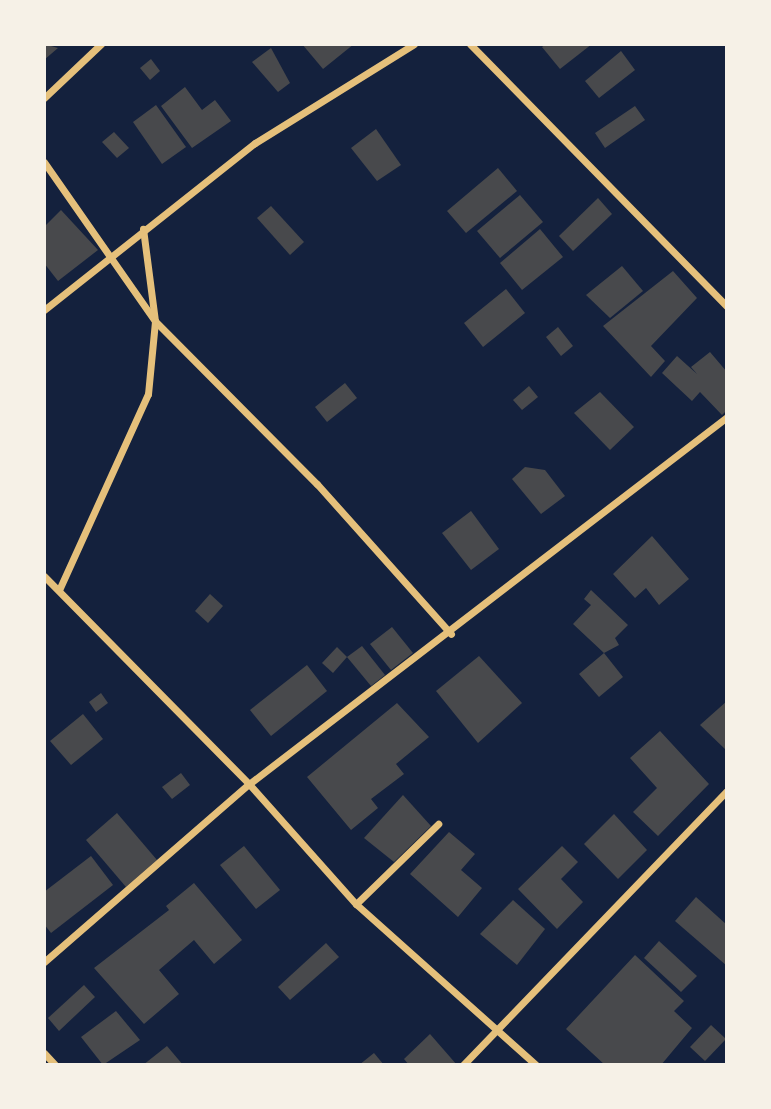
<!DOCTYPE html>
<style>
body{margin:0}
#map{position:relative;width:771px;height:1109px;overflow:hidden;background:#14213d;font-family:"DejaVu Sans",sans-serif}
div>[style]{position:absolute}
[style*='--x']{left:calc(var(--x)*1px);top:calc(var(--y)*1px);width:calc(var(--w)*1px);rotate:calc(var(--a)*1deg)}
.building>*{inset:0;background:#48494c}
.minor>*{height:7px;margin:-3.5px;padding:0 3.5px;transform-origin:3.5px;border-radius:3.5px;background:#e5c07b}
span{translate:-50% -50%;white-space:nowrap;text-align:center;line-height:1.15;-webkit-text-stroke:5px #f6f1e7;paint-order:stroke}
.frame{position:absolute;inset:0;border:46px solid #f6f1e7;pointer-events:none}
</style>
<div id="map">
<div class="building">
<i style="clip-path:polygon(44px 44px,58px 48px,44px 60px)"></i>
<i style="clip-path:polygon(302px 44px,354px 44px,323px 69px)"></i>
<i style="clip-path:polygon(546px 44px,592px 44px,560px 69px,542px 47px)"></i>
<i style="clip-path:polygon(271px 48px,290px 83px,278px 92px,252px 62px)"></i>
<i style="clip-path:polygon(621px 51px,635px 70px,599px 98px,585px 81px)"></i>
<i style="clip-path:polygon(151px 59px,160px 71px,150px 80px,140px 68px)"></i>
<i style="clip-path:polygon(185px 87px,202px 110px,215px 100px,231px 121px,192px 148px,161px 106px)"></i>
<i style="clip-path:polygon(156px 105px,186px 147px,162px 164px,133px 122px)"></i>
<i style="clip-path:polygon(635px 106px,645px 120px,605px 148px,595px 133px)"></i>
<i style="clip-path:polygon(376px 129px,401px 165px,377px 181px,351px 148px)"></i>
<i style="clip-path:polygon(114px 132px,129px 148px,117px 158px,102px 142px)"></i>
<i style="clip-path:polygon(498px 168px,517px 191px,466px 233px,447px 211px)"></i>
<i style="clip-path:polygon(520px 195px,543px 222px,500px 258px,477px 231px)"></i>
<i style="clip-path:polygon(598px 198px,612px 214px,573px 251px,559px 236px)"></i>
<i style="clip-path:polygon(271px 206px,304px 242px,290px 255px,257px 218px)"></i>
<i style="clip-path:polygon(61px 210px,98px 250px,58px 281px,44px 263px,44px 227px)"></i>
<i style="clip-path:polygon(540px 229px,563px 257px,522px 290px,500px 263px)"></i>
<i style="clip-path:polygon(622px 266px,643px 291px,610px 318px,586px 295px)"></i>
<i style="clip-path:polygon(673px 271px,697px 298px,651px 346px,665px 361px,651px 377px,603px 326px)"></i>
<i style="clip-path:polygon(506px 289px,525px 313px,483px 347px,464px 323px)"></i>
<i style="clip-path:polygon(558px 327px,573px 346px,561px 356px,546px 337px)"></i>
<i style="clip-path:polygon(710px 352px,727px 372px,727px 410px,722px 415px,700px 392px,692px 401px,662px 373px,677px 356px,697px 374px,691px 367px)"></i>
<i style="clip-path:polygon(345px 383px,357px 398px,327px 422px,315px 407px)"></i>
<i style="clip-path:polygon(529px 386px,538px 397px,522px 410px,513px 400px)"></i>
<i style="clip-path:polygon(600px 392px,634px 427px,610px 450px,574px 413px)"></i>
<i style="clip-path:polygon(525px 467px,545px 470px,565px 496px,541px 514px,512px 479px)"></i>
<i style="clip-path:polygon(471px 511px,499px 549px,471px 570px,442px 533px)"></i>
<i style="clip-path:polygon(652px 536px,689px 579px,659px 605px,646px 588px,635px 598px,613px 574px)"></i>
<i style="clip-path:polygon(591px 590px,628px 625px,615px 638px,619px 645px,604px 653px,573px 624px,591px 605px,584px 599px)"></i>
<i style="clip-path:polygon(210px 594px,223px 606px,208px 623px,195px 611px)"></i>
<i style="clip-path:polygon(392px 627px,413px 653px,391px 670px,370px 644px)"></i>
<i style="clip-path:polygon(362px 646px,385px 675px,371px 686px,347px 657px)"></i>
<i style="clip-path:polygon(337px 647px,347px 657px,333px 673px,322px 663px)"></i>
<i style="clip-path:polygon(604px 653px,623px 677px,599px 697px,579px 674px)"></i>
<i style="clip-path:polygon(479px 656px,522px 703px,478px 743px,436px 691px)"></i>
<i style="clip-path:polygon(307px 665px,327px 691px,271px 736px,250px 710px)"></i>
<i style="clip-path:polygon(101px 693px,108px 703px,96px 712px,89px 702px)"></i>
<i style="clip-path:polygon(727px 701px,727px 751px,700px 725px)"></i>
<i style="clip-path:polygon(397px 703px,429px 737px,396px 764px,404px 774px,371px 799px,378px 808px,351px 830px,307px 777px)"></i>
<i style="clip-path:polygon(83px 714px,103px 739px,71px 765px,50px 741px)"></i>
<i style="clip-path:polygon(660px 731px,709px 784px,658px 836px,633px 812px,657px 788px,630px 758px)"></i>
<i style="clip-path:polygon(181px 773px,190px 785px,172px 799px,162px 787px)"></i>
<i style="clip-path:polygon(403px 795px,431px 826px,394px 862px,364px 838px)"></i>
<i style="clip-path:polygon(117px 813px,157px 860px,126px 887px,86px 840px)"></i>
<i style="clip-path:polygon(614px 814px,647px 850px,618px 879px,584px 844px)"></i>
<i style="clip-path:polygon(449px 832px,475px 854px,461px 870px,482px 888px,458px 917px,410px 874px)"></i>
<i style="clip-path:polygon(244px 846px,280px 890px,256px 909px,220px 865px)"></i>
<i style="clip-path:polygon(562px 846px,578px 862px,561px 879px,583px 902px,557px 929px,518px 889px)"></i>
<i style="clip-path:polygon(91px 856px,113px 885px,51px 933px,44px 924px,44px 892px)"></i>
<i style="clip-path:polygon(194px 883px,242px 940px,214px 964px,194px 940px,159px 970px,179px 994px,144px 1024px,94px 968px,169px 910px,166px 906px)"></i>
<i style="clip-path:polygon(696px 897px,727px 925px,727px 966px,675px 921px)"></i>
<i style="clip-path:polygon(513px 900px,545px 929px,517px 965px,480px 934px)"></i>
<i style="clip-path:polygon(659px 941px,697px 976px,681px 992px,644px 958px)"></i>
<i style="clip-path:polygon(326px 943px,339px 957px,290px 1000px,278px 987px)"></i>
<i style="clip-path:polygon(635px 955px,684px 1001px,674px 1011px,692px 1028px,661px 1065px,605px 1065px,566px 1029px)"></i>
<i style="clip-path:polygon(84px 985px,95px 997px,59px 1031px,48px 1018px)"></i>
<i style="clip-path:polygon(116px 1011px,140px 1040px,103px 1065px,81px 1037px)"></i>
<i style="clip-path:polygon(711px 1025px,726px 1039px,705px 1061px,690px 1047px)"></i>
<i style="clip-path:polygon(430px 1034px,457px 1065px,409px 1065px,404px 1059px)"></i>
<i style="clip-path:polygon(167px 1046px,183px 1065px,143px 1065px)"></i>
<i style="clip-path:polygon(374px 1053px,384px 1065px,359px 1065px)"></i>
</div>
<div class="minor">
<i style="--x:470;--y:44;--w:367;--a:45.6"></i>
<i style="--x:44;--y:98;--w:79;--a:-43.5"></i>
<i style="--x:44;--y:162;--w:194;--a:55.1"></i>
<i style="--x:155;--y:321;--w:230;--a:45.2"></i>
<i style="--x:317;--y:484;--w:201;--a:48.2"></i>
<i style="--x:44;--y:310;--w:269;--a:-38.4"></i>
<i style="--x:255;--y:143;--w:187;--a:-31.9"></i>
<i style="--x:44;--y:576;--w:292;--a:45.4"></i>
<i style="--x:249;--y:784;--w:161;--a:48.3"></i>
<i style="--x:356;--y:904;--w:241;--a:41.8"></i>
<i style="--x:59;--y:590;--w:215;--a:-65.6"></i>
<i style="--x:148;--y:394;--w:73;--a:-84.5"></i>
<i style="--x:155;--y:321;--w:93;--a:-97.4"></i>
<i style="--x:356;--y:904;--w:115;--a:-44.3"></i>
<i style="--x:44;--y:962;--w:271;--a:-41"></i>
<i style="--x:249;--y:784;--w:603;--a:-37.52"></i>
<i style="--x:44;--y:1053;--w:16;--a:47"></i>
<i style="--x:463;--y:1065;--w:380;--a:-46.1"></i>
</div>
<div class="frame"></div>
</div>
